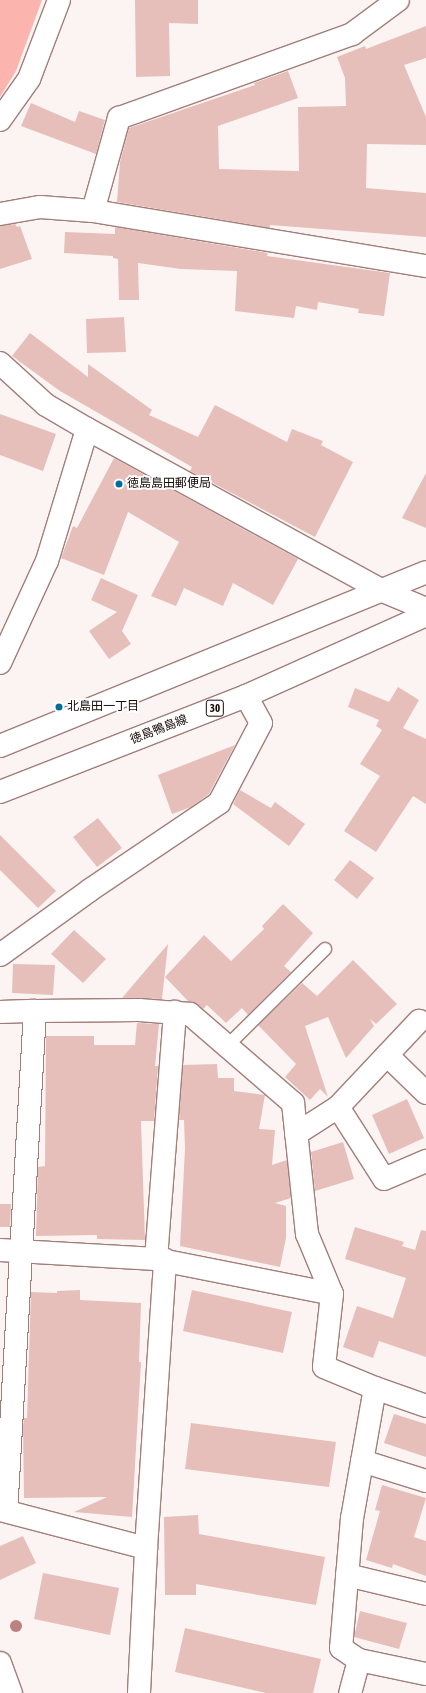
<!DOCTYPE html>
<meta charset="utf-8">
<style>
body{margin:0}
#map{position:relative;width:426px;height:1693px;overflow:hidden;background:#fcf4f3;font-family:"Asap Condensed","Noto Sans JP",sans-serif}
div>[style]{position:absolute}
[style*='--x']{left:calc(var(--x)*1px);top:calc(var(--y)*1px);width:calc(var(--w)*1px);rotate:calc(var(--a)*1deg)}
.water>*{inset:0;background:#fcb5ae}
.building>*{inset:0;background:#e6bfba}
.roads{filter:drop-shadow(1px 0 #a27e7a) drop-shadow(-1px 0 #a27e7a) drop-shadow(0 1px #a27e7a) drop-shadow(0 -1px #a27e7a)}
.lane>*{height:12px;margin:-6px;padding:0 6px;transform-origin:6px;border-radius:6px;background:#fff}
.street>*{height:22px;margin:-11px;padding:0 11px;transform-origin:11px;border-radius:11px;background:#fff}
.secondary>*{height:22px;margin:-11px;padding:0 11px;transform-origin:11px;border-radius:11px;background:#fff}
.primary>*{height:22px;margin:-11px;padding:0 11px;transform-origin:11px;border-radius:11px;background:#fff}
.trees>*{width:12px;height:12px;margin:-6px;border-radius:50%;background:#bb8080}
.dots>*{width:11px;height:11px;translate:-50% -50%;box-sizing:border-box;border:2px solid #fff;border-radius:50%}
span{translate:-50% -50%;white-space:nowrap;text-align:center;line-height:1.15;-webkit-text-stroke:3.5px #fff;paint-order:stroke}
.shield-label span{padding:1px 3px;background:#fff;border:1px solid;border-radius:3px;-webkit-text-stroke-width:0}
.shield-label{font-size:11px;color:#160908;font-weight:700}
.poi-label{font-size:12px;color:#160908}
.left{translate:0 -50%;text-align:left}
.street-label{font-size:12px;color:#160908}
</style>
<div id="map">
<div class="water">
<i style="clip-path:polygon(0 0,42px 0,16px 71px,0 97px)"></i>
</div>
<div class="building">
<i style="clip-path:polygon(135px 0,198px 0,198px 24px,169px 23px,170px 76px,136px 77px)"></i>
<i style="clip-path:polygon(426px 26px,426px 58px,404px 65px,426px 117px,426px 145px,367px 144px,366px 188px,426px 193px,426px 237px,270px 225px,270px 228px,117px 202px,120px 162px,129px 128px,255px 85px,254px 83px,288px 71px,298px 98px,218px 126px,219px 169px,299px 171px,298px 107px,346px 106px,345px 78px,337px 57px,365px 46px,366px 49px)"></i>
<i style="clip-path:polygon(31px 103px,75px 122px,79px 111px,105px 120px,96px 154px,21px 126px)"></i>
<i style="clip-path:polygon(15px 224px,17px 227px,20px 226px,32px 259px,0 269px,0 226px)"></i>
<i style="clip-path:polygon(115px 227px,268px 253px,267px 256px,390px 273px,384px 316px,358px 313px,359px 309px,318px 302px,317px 310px,296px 306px,294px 318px,235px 311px,237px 271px,181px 269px,138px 263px,139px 300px,119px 300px,118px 259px,113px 258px,113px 256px,64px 253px,65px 232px,115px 234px)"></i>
<i style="clip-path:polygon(124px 317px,126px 352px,87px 353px,86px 319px)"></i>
<i style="clip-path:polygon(30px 333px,88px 377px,88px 364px,152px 410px,149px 415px,198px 437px,215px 405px,287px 442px,292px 429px,323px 441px,321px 445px,353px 462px,315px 537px,190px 471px,192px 467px,60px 391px,12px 356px)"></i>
<i style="clip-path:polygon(0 414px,56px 434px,43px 471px,0 455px)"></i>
<i style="clip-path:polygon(114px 458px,298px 559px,273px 605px,233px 583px,223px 606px,184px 588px,176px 606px,151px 596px,179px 542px,128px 512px,104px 575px,61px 558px,73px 526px,77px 528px)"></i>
<i style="clip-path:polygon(426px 473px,426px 528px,402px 518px)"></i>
<i style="clip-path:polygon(101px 578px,138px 595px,122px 631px,131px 644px,109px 659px,89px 631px,117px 612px,91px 600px)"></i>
<i style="clip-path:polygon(398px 687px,419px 700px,403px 728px,426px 739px,426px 804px,413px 796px,376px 852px,344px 831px,380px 776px,360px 764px,382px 730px,376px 726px,379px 720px,348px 707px,355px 688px,389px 702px)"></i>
<i style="clip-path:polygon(235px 745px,209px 794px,191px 807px,172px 814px,158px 775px)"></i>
<i style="clip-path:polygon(240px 790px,271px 808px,275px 802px,305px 824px,289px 846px,233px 804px)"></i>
<i style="clip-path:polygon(98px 818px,122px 848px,97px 867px,73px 837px)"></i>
<i style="clip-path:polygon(0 835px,56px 891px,38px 908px,0 870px)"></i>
<i style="clip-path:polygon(350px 860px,374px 878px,357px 899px,334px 880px)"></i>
<i style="clip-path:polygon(283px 904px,313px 933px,284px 966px,291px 972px,248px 1015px,242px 1008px,226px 1023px,207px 1005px,203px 1009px,188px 1001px,165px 977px,204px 935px,231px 961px,264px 929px,262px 926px)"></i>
<i style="clip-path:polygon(74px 930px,106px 959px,83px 983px,51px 954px)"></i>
<i style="clip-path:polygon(168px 944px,162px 999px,122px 998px)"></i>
<i style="clip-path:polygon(353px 960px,397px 1004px,376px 1024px,370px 1019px,374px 1026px,346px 1058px,328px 1017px,305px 1026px,328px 1097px,320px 1089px,310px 1100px,285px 1077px,296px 1064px,258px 1025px,302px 983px,317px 996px)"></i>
<i style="clip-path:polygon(13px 964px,55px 965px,53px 995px,12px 993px)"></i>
<i style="clip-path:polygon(137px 1023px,159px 1024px,155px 1066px,158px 1066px,154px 1121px,141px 1121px,145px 1240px,97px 1239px,97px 1235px,36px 1236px,38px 1167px,45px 1166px,46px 1036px,94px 1036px,94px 1045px,135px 1045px)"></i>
<i style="clip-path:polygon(217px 1064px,218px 1078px,234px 1078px,234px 1091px,265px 1095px,259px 1129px,275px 1130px,272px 1165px,287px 1160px,291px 1198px,275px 1203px,286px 1206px,286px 1238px,280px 1267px,180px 1246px,185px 1149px,184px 1120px,179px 1120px,183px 1065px)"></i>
<i style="clip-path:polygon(407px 1099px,424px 1138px,389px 1154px,372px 1115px)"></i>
<i style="clip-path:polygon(343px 1142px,354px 1179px,315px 1191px,311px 1152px)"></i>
<i style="clip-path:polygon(0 1204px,11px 1204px,10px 1227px,0 1227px)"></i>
<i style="clip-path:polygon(355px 1227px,404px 1242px,402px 1246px,415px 1250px,421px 1230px,426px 1231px,426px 1357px,379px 1341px,373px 1358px,343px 1347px,357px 1306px,393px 1318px,406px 1278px,345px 1259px)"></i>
<i style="clip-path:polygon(80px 1290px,80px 1300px,141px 1303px,139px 1362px,141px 1362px,132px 1517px,74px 1512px,107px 1497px,24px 1498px,23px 1426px,24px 1418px,27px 1418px,31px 1292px,57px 1293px,57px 1291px)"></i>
<i style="clip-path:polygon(192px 1290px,292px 1312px,283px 1353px,183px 1331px)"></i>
<i style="clip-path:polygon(394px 1414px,426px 1424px,426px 1457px,384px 1443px)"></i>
<i style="clip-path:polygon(191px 1423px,336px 1442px,329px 1487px,185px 1469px)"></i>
<i style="clip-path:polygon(382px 1485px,426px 1498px,414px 1537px,426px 1541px,426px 1576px,393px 1564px,392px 1568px,366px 1560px,380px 1511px,375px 1510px)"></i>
<i style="clip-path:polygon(198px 1515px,199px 1534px,325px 1557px,316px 1605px,196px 1584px,196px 1595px,165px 1595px,164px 1517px)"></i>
<i style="clip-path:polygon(23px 1536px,36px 1563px,0 1580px,0 1546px)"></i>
<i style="clip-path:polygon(43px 1573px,119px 1588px,110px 1635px,34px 1619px)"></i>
<i style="clip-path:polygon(360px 1611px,407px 1623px,399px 1649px,354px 1637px)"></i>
<i style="clip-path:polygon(185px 1628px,321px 1659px,313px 1693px,266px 1693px,175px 1672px)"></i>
</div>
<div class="roads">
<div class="lane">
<i style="--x:227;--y:1046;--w:138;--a:-44.7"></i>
</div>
<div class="street">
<i style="--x:0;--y:120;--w:50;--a:-54.7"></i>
<i style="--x:29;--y:79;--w:85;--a:-69.2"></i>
<i style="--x:93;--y:211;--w:97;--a:-74.4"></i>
<i style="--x:119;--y:118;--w:248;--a:-19.8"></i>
<i style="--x:352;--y:34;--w:57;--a:-36.5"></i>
<i style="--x:0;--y:363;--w:62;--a:42.4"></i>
<i style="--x:46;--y:405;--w:48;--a:30.3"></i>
<i style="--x:87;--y:429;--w:337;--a:28.7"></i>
<i style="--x:383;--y:591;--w:47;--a:22.7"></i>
<i style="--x:0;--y:663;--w:112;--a:-65.3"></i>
<i style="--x:47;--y:561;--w:138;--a:-73.1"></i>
<i style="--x:0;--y:955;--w:111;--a:-35.8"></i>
<i style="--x:90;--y:890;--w:156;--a:-34"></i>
<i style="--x:219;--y:803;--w:90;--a:-62.3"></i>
<i style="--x:261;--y:723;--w:31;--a:-119"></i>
<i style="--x:35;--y:1011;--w:104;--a:-0.6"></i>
<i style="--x:139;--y:1010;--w:51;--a:4.5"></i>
<i style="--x:190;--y:1014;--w:136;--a:40.8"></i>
<i style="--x:293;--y:1103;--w:132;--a:83.9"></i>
<i style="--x:307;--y:1234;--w:65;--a:67.4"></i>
<i style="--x:332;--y:1294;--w:73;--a:96.3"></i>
<i style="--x:324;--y:1367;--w:55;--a:22.4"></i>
<i style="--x:375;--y:1388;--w:132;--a:100"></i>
<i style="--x:352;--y:1518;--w:130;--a:94.8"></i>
<i style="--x:341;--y:1648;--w:22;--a:34"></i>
<i style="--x:359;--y:1660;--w:34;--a:105"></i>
<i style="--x:0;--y:1012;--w:35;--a:-2"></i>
<i style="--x:35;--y:1011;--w:500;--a:93.3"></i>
<i style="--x:387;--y:1055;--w:47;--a:-46.7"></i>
<i style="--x:426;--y:1093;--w:54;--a:-135.7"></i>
<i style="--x:387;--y:1055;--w:71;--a:133.3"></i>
<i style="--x:338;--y:1107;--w:85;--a:57.4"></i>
<i style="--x:384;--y:1179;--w:46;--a:-23.2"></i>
<i style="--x:296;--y:1134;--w:50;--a:-32.7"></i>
<i style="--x:0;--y:1250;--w:156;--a:3.3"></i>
<i style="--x:156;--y:1259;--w:179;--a:11.2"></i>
<i style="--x:156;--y:1259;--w:248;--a:-85.6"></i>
<i style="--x:375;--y:1388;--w:54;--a:19.4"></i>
<i style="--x:362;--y:1461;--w:67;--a:17.4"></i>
<i style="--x:0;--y:1510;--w:151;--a:14.6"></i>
<i style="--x:146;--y:1548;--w:289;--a:-86.2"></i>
<i style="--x:347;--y:1575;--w:81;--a:13.5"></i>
<i style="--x:359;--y:1660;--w:68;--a:11.8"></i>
<i style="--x:0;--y:1663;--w:32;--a:70"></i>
<i style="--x:139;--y:1693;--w:145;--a:-87.2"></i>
</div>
<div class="secondary">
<i style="--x:0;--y:214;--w:41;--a:-9.9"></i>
<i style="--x:40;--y:207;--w:53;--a:4.3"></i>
<i style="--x:93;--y:211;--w:338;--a:9.4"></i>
</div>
<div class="primary">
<i style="--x:0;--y:746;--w:460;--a:-22.2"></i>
<i style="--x:0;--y:792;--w:264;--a:-21.3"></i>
<i style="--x:246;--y:696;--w:197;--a:-24.2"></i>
</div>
</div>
<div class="trees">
<i style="left:16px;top:1626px"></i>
</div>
<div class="dots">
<i style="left:119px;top:484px;background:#006c99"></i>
<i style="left:59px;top:707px;background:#006c99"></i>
</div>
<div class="shield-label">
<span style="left:215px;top:708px">30</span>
</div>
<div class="poi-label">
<span class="left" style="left:127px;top:484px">徳島島田郵便局</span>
<span class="left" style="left:67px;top:707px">北島田一丁目</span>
</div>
<div class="street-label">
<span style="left:159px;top:730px;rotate:-21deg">徳島鴨島線</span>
</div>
</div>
